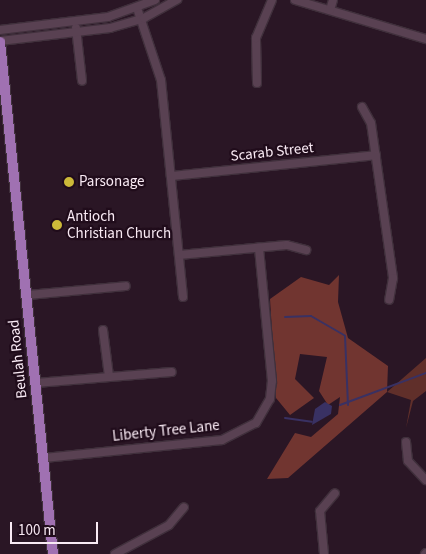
<!DOCTYPE html>
<style>
body{margin:0}
#map{position:relative;width:426px;height:554px;overflow:hidden;background:#2a1625;font-family:"Source Sans 3",sans-serif}
div>[style]{position:absolute}
[style*='--x']{left:calc(var(--x)*1px);top:calc(var(--y)*1px);width:calc(var(--w)*1px);rotate:calc(var(--a)*1deg)}
.green>*{inset:0;background:#602f2a}
.forest>*{inset:0;background:#713530}
.water>*{inset:0;background:#393163}
.stream>*{height:2px;margin:-1px;padding:0 1px;transform-origin:1px;border-radius:1px;background:#393163}
.roads{filter:drop-shadow(1px 0 #40303c) drop-shadow(-1px 0 #40303c) drop-shadow(0 1px #40303c) drop-shadow(0 -1px #40303c)}
.minor>*{height:8px;margin:-4px;padding:0 4px;transform-origin:4px;border-radius:4px;background:#594152}
.major>*{height:10px;margin:-5px;padding:0 5px;transform-origin:5px;border-radius:5px;background:#a071b2}
.dots>*{width:14px;height:14px;translate:-50% -50%;box-sizing:border-box;border:2px solid #200c1b;border-radius:50%}
span{translate:-50% -50%;white-space:nowrap;text-align:center;line-height:1.15;-webkit-text-stroke:4.5px #200c1b;paint-order:stroke}
.street-label{font-size:15px;color:#f9eaf4}
.poi-label{font-size:15px;color:#f9eaf4}
.left{translate:0 -50%;text-align:left}
.scale{position:absolute;left:10px;top:522px;width:88px;height:22px;box-sizing:border-box;border:2px solid #f9eaf4;border-top:0;padding-left:6px;font-size:15px;line-height:18px;white-space:nowrap;color:#f9eaf4;-webkit-text-stroke:4px #200c1b;paint-order:stroke}
</style>
<div id="map">
<div class="green">
<i style="clip-path:polygon(426px 358px,426px 391px,413px 401px,406px 428px,411px 400px,387px 392px)"></i>
</div>
<div class="forest">
<i style="clip-path:polygon(339px 275px,338px 302px,348px 338px,388px 366px,387px 392px,288px 478px,267px 479px,295px 433px,311px 437px,338px 414px,340px 397px,328px 405px,319px 391px,327px 357px,300px 354px,295px 379px,314px 398px,290px 415px,276px 398px,270px 299px,301px 277px,329px 285px)"></i>
</div>
<div class="water">
<i style="clip-path:polygon(325px 402px,332px 406px,331px 414px,312px 425px,315px 409px)"></i>
</div>
<div class="stream">
<i style="--x:285;--y:317;--w:26;--a:-2"></i>
<i style="--x:311;--y:316;--w:39;--a:30"></i>
<i style="--x:345;--y:336;--w:69;--a:87.5"></i>
<i style="--x:340;--y:405;--w:92;--a:-20.4"></i>
<i style="--x:285;--y:418;--w:27;--a:8"></i>
</div>
<div class="roads">
<div class="minor">
<i style="--x:295;--y:0;--w:137;--a:16.6"></i>
<i style="--x:137;--y:8;--w:76;--a:71.6"></i>
<i style="--x:161;--y:80;--w:218;--a:84.2"></i>
<i style="--x:330;--y:10;--w:10;--a:-73"></i>
<i style="--x:76;--y:28;--w:53;--a:83.5"></i>
<i style="--x:0;--y:30;--w:109;--a:-6.9"></i>
<i style="--x:108;--y:17;--w:50;--a:-19.9"></i>
<i style="--x:0;--y:41;--w:111;--a:-6.7"></i>
<i style="--x:110;--y:28;--w:35;--a:-16"></i>
<i style="--x:144;--y:18;--w:38;--a:-29"></i>
<i style="--x:257;--y:83;--w:45;--a:-91.3"></i>
<i style="--x:256;--y:38;--w:41;--a:-67.2"></i>
<i style="--x:362;--y:107;--w:18;--a:61"></i>
<i style="--x:371;--y:123;--w:157;--a:81.9"></i>
<i style="--x:393;--y:278;--w:22;--a:100"></i>
<i style="--x:171;--y:176;--w:206;--a:-5.8"></i>
<i style="--x:179;--y:255;--w:108;--a:-5.3"></i>
<i style="--x:287;--y:245;--w:20;--a:15"></i>
<i style="--x:28;--y:295;--w:98;--a:-5.2"></i>
<i style="--x:103;--y:330;--w:46;--a:82.6"></i>
<i style="--x:36;--y:383;--w:136;--a:-4.6"></i>
<i style="--x:406;--y:442;--w:19;--a:84"></i>
<i style="--x:408;--y:461;--w:26;--a:47"></i>
<i style="--x:44;--y:458;--w:179;--a:-5.8"></i>
<i style="--x:222;--y:440;--w:38;--a:-27"></i>
<i style="--x:256;--y:423;--w:28;--a:-60"></i>
<i style="--x:270;--y:399;--w:18;--a:-84"></i>
<i style="--x:272;--y:381;--w:134;--a:-95.6"></i>
<i style="--x:115;--y:554;--w:61;--a:-28.2"></i>
<i style="--x:169;--y:525;--w:23;--a:-50"></i>
<i style="--x:324;--y:554;--w:43;--a:-95.3"></i>
<i style="--x:320;--y:511;--w:23;--a:-50"></i>
<i style="--x:425;--y:554;--w:1;--a:-45"></i>
</div>
<div class="major">
<i style="--x:0;--y:42;--w:515;--a:84.09"></i>
</div>
</div>
<div class="dots">
<i style="left:69px;top:182px;background:#ccb939"></i>
<i style="left:57px;top:225px;background:#ccb939"></i>
</div>
<div class="street-label">
<span style="left:272px;top:152px;rotate:-6deg">Scarab Street</span>
<span style="left:18px;top:359px;rotate:-96deg">Beulah Road</span>
<span style="left:166px;top:431px;rotate:-6deg">Liberty Tree Lane</span>
</div>
<div class="poi-label">
<span class="left" style="left:79px;top:182px">Parsonage</span>
<span class="left" style="left:67px;top:225px">Antioch<br>Christian Church</span>
</div>
<div class="scale">100 m</div>
</div>
